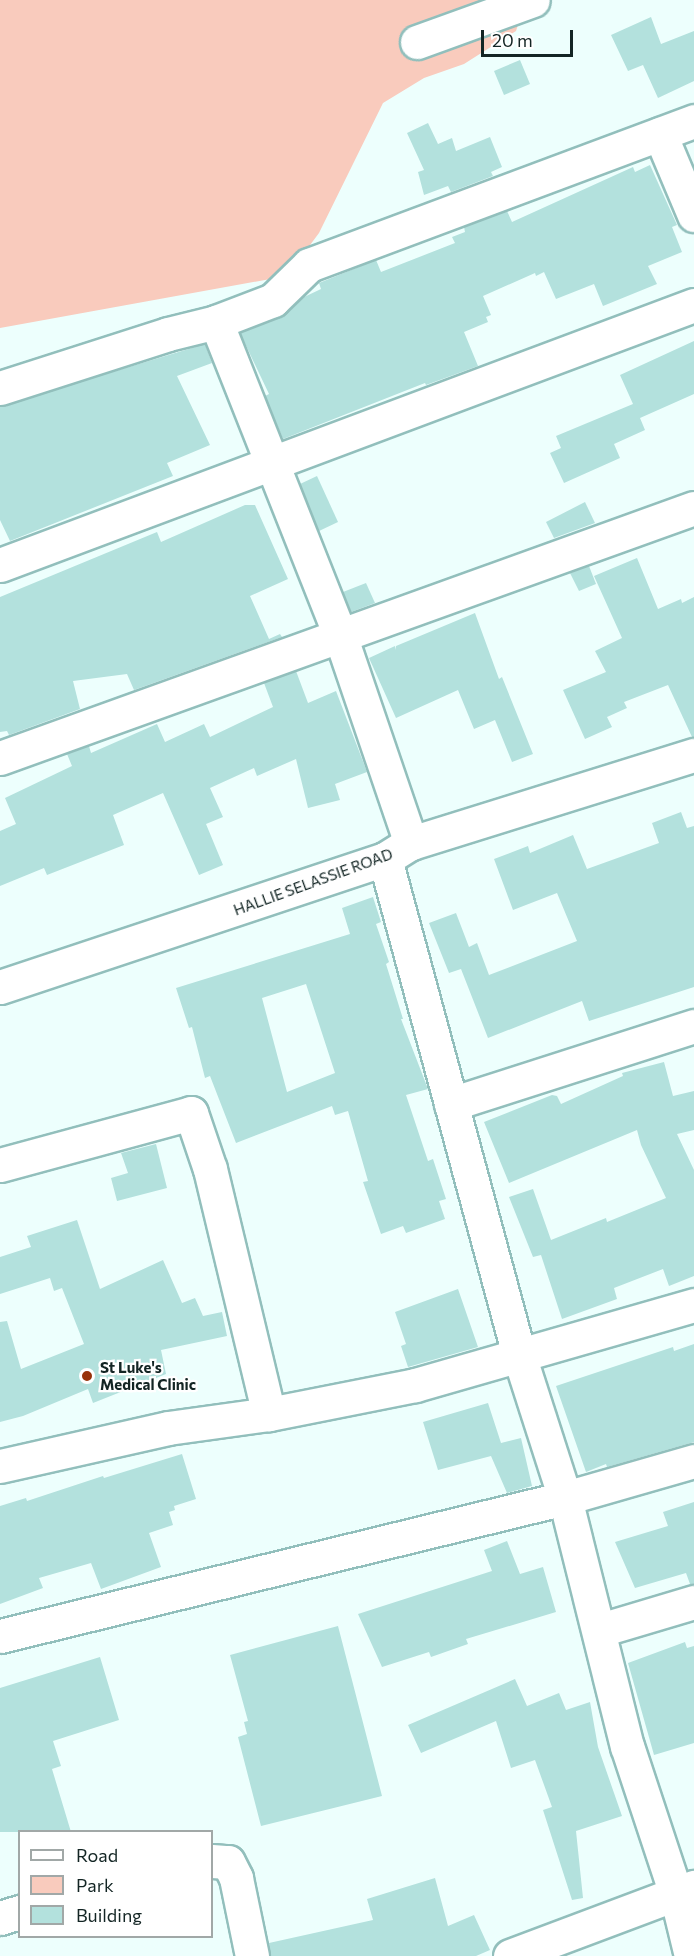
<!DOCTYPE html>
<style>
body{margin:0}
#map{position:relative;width:694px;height:1956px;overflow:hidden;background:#edfffd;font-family:Commissioner,sans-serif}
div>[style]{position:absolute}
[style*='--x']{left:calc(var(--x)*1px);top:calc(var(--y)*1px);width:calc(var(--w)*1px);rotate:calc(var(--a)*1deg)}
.green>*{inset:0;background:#f9cbbd}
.building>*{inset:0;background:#b3e1dd}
.roads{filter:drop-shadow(2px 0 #92bfbc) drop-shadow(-2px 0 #92bfbc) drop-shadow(0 2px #92bfbc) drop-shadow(0 -2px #92bfbc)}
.minor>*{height:33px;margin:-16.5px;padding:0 16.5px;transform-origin:16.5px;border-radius:16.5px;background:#fff}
.dots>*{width:16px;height:16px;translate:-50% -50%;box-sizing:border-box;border:3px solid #fff;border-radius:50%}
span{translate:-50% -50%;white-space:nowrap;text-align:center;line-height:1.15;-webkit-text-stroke:4.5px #fff;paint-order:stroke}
.street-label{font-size:15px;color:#132524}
.poi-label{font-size:15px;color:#132524;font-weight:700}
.left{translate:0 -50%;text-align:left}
.legend{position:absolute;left:18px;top:1830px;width:195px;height:108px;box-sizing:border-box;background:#fff;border:2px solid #a1a8a7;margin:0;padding:8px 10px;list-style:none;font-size:18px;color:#132524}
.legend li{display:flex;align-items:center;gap:12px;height:30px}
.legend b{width:30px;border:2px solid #a1a8a7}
.scale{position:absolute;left:481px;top:30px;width:92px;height:27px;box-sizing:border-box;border:3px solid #132524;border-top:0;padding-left:8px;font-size:18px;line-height:21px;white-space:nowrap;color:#132524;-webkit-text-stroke:4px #fff;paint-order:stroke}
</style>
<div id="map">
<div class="green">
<i style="clip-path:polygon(0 0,526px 0,516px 31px,464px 64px,424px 78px,383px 103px,319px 233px,287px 276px,0 328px)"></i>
</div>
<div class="building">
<i style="clip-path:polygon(651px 17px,661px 44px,694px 31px,694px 81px,658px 98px,643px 65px,628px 71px,611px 35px)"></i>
<i style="clip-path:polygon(520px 60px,530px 84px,504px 95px,494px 71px)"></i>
<i style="clip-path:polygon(428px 123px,438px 144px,452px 138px,456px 151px,490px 137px,502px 167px,491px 172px,493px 176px,451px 192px,448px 186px,424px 195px,418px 172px,424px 170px,407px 133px)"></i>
<i style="clip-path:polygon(650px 165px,677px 225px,672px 227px,682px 252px,648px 266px,657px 284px,603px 306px,594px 284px,556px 299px,544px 272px,536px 276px,535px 273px,483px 296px,491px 315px,486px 317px,488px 322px,464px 332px,478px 366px,426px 385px,425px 383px,283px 439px,265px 396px,269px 394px,240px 333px,280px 317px,302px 298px,321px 289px,319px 283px,376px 260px,381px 272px,455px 243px,452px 237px,465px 232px,464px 227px,507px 211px,512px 222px,633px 167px,635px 172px)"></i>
<i style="clip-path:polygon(694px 341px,694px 394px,640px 418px,645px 430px,614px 444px,620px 458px,564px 483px,550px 453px,561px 448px,556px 436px,633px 404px,620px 375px)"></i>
<i style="clip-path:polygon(205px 344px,212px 363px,177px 376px,210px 445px,167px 463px,173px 476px,10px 541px,0 520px,0 406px)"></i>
<i style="clip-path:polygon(317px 476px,338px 522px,319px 531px,300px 484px)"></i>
<i style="clip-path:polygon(585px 502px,595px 523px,554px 538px,546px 522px)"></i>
<i style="clip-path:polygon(245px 505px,255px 505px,288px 579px,250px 596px,269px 639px,280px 634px,282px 637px,134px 690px,127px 674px,73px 681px,80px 709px,9px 735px,7px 731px,0 732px,0 597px,157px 532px,161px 542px)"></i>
<i style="clip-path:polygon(637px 558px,658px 609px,681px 599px,682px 603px,694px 597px,694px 737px,692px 737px,668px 685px,624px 702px,627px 708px,607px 717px,612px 727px,585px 739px,563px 690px,606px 672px,595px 651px,622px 638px,594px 576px)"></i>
<i style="clip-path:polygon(589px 566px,596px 584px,579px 591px,570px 573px)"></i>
<i style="clip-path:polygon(366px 583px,375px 603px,351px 612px,343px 592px)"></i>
<i style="clip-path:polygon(475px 613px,499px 679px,502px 677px,533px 754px,512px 762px,495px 720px,474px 729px,458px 690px,396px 718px,369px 658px,395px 646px,396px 650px,396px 646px)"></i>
<i style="clip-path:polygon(296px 671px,308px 703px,336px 691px,364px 764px,367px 772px,335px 784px,340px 800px,308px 808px,296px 759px,257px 776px,254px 768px,210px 788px,223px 817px,206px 824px,223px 865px,199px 875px,163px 793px,113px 815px,124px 845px,47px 875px,44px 868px,0 886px,0 831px,16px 824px,5px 798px,72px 766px,67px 754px,89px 746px,91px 753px,157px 724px,165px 742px,204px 724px,210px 737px,273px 707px,264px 683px)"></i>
<i style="clip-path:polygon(681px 812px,687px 828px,694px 826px,694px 987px,589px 1021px,582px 1001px,488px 1038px,461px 969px,449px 973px,429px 923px,456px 913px,469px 947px,477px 943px,489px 975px,577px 941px,557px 893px,513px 910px,494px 859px,528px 846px,530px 853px,573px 835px,587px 869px,659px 843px,652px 823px)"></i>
<i style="clip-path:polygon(evenodd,373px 897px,381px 922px,376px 924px,389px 962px,386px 964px,403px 1019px,401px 1019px,428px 1089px,406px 1095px,428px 1161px,433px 1159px,446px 1199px,439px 1201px,445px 1219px,406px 1233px,403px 1226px,381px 1234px,363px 1182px,368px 1181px,348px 1111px,335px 1115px,332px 1106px,236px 1143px,210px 1076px,205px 1078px,192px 1027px,189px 1028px,176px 988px,350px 934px,342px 908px,373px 897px,306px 984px,335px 1073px,287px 1092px,262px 998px,306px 984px)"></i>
<i style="clip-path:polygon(664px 1062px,673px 1096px,694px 1091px,694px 1130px,677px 1134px,694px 1170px,694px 1276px,669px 1286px,663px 1269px,614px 1288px,617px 1299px,562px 1319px,541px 1255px,533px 1257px,509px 1197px,533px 1189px,551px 1240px,606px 1218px,607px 1222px,666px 1198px,641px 1145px,637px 1130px,509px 1183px,484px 1122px,552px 1095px,557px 1096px,561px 1104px,623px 1076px,622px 1073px)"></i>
<i style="clip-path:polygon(156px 1144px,167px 1188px,117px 1201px,111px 1178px,128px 1173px,121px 1153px)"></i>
<i style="clip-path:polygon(77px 1220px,100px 1289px,163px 1260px,182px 1303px,195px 1298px,203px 1316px,222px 1312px,227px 1336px,161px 1350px,166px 1374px,93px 1403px,88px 1389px,23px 1416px,0 1422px,0 1322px,7px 1321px,21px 1369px,84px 1344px,62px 1288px,54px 1291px,50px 1278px,0 1294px,0 1257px,31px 1247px,27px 1236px)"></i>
<i style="clip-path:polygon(458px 1289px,478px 1347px,408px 1367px,401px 1346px,406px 1344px,395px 1312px)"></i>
<i style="clip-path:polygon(694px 1344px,694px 1442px,607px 1467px,606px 1464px,586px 1472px,556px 1386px,673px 1347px,674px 1351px)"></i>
<i style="clip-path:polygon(488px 1403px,501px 1443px,521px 1438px,532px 1486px,507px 1493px,491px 1456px,438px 1470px,423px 1422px)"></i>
<i style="clip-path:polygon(182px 1454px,196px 1499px,174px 1506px,175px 1510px,169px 1512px,173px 1525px,149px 1533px,161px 1567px,101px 1589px,91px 1563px,39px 1578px,43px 1588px,0 1604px,0 1506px,26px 1498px,27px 1501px,103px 1476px,104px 1478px)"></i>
<i style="clip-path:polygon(694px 1502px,694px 1584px,690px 1584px,686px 1573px,635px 1588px,615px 1542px,668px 1526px,663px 1512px)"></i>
<i style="clip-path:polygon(507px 1541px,520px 1574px,543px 1567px,556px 1612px,466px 1639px,468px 1644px,431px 1657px,429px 1652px,382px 1667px,358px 1614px,492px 1571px,484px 1550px)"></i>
<i style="clip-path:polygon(338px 1626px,382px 1796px,261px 1826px,238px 1737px,247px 1734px,244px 1722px,248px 1721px,230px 1655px)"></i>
<i style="clip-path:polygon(685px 1642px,687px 1648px,694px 1646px,694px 1743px,654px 1755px,628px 1663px)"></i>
<i style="clip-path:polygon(100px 1657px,119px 1720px,53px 1741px,61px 1766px,52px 1769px,71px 1832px,0 1832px,0 1688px)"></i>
<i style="clip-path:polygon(515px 1679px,527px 1706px,559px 1693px,566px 1710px,590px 1702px,598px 1747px,622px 1816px,576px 1831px,583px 1898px,572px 1900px,543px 1810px,552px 1807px,535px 1760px,511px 1768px,496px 1721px,421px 1753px,408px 1725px)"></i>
<i style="clip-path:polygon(435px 1878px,448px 1926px,474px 1915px,490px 1950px,476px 1956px,270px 1956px,269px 1943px,373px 1920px,367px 1899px)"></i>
</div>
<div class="roads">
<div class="minor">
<i style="--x:417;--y:42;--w:123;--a:-19.9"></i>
<i style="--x:660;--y:134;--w:88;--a:67.2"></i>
<i style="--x:216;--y:322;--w:337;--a:68.4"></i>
<i style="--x:340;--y:635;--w:220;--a:71.2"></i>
<i style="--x:0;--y:388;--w:176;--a:-17.8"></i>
<i style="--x:168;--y:334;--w:49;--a:-14"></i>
<i style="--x:216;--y:322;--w:61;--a:-21.1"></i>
<i style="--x:273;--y:300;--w:50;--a:-44.2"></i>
<i style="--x:309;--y:265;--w:411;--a:-20.5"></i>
<i style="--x:0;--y:565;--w:741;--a:-20.54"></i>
<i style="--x:0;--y:758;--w:738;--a:-19.81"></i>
<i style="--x:385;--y:859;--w:514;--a:74.88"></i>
<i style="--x:519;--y:1355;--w:150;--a:72.2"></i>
<i style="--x:565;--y:1498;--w:256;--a:76"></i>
<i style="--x:627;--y:1746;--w:156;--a:71.7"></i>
<i style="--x:676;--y:1894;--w:64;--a:76.4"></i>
<i style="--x:0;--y:987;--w:406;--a:-18.4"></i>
<i style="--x:385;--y:859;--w:31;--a:-32"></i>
<i style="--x:411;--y:843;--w:296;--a:-17.3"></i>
<i style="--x:451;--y:1104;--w:255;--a:-17.8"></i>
<i style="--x:0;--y:1165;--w:198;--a:-15.2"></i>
<i style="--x:191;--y:1113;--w:59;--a:71.3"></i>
<i style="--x:210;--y:1169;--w:252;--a:76.5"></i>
<i style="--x:0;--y:1466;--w:172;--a:-12.7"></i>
<i style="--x:168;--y:1428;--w:102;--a:-7.9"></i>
<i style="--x:269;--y:1414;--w:149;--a:-11.2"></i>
<i style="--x:415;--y:1385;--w:290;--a:-16"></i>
<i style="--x:600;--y:1630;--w:98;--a:-16.6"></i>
<i style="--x:0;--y:1636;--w:582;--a:-13.73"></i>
<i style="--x:565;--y:1498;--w:134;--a:-16"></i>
<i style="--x:212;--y:1861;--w:16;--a:4"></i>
<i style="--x:228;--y:1862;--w:18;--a:63"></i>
<i style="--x:236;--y:1878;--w:80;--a:78.4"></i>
<i style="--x:0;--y:1918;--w:21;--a:-17"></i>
<i style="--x:510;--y:1956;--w:197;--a:-20.6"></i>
</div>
</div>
<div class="dots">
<i style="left:87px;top:1376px;background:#973109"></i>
</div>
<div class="street-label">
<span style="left:313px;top:882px;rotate:-20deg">HALLIE SELASSIE ROAD</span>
</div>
<div class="poi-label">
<span class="left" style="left:100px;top:1376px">St Luke's<br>Medical Clinic</span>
</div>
<ul class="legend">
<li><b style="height:8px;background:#fff"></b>Road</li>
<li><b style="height:16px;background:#f9cbbd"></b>Park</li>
<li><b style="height:16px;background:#b3e1dd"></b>Building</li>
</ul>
<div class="scale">20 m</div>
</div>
